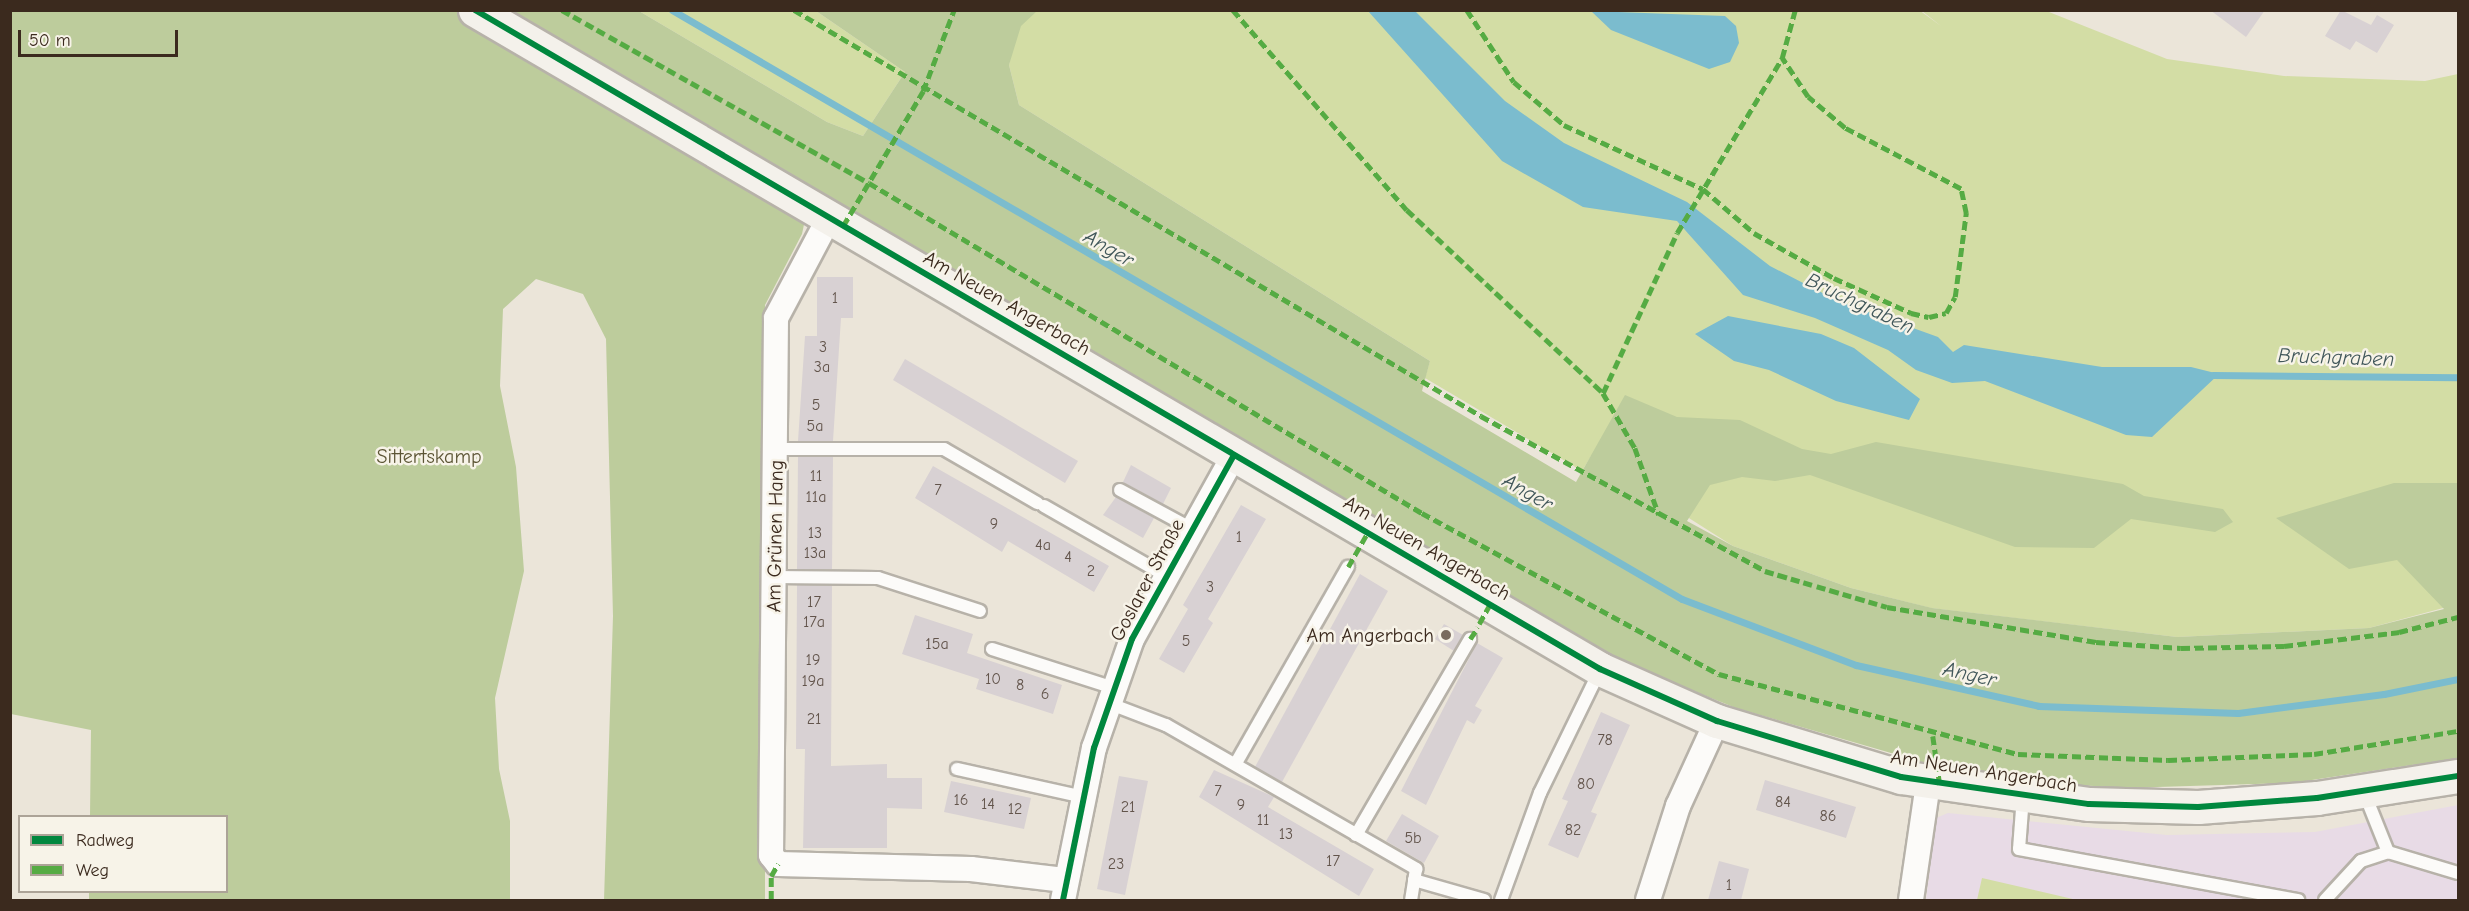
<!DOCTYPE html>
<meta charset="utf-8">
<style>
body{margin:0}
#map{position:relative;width:2469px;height:911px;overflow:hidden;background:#ebe5d9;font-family:"Comic Neue",sans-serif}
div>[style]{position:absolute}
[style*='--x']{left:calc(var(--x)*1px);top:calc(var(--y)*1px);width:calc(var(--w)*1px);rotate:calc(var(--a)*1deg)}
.built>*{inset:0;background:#e8dbe6}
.green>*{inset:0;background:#d3dda5}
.forest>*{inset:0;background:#bdcc9c}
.water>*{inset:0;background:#7bbcce}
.stream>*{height:7px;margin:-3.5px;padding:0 3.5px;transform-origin:3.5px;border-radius:3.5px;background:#7bbcce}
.building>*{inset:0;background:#d8d1d3}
.roads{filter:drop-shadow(2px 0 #b7b2a9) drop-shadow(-2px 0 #b7b2a9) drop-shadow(0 2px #b7b2a9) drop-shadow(0 -2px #b7b2a9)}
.lane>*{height:12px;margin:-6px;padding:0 6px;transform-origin:6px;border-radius:6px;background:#fcfbf9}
.street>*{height:24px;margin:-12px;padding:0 12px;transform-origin:12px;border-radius:12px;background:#fcfbf9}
.secondary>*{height:33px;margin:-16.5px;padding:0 16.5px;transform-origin:16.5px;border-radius:16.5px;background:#f4f1eb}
.quiet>*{height:4.5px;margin-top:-2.25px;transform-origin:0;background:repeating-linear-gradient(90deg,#55ab43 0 9px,transparent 0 13.5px)}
.cycleway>*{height:6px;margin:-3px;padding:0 3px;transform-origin:3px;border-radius:3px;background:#00873e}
.dots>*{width:16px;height:16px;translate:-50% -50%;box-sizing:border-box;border:3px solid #f7f3e8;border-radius:50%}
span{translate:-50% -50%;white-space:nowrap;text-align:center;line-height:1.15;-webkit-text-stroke:5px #f7f3e8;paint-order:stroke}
.number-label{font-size:16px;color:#62544b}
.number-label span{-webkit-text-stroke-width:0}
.street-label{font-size:20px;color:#3b2a1e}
.park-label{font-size:20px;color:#5c5535}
.poi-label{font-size:20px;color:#3b2a1e}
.right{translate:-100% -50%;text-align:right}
.water-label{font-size:21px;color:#41575a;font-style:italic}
.frame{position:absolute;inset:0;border:12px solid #3b2a1e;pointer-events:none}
.legend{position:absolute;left:18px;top:815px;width:210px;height:78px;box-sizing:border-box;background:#f7f3e8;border:2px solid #aca397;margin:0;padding:8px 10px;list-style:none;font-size:18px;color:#3b2a1e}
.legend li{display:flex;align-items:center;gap:12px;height:30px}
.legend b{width:30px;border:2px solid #aca397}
.scale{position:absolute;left:18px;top:30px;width:160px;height:27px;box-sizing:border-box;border:3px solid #3b2a1e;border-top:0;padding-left:8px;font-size:18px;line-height:21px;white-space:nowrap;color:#3b2a1e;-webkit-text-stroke:4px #f7f3e8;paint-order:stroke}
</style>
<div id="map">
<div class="built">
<i style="clip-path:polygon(2458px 805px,2458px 900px,1926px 900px,1936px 818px,1948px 813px,2167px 835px,2315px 832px)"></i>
</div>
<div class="green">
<i style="clip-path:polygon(1919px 10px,1941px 26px,1922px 11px,2044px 10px,2167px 59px,2284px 76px,2425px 81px,2458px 74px,2458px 604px,2369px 628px,2177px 637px,1931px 608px,1851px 588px,1733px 546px,1591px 456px,1582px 471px,1425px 378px,1430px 361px,1019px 105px,1009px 65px,1020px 11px)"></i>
<i style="clip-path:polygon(639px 11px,816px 11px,905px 72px,863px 136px,827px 122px)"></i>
<i style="clip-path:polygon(1982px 878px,2077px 900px,1977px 900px)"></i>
</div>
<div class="forest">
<i style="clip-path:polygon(10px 11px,639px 11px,827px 122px,863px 136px,905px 72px,816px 11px,1037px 11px,1021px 26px,1009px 65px,1019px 105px,1430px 361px,1422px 391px,1576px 482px,1625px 395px,1677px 417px,1740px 420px,1802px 449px,1831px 454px,1876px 442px,2123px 484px,2144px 496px,2223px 509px,2233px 522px,2215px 532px,2131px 519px,2094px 548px,2015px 547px,1810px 475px,1775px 481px,1742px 477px,1710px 485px,1687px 521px,1733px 546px,1851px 588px,1932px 608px,2177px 637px,2369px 628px,2444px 609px,2397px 560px,2349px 569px,2276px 518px,2394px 483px,2458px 483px,2458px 758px,2292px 783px,2124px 788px,2032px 782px,1922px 762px,1736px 708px,1623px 663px,810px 196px,802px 234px,765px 305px,765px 900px,604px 900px,613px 616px,606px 339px,583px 294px,536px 279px,503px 309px,500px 386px,516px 467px,524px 571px,495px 698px,499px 769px,510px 821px,510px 900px,89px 900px,89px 892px,226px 892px,226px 816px,90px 816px,91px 730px,11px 714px)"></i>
</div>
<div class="water">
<i style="clip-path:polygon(1368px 11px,1415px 11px,1505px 101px,1564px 143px,1687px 202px,1770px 266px,1838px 301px,1938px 337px,1953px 352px,1964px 345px,2102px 367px,2191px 367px,2219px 374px,2152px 437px,2126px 435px,1985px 381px,1952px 383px,1916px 370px,1888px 350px,1815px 318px,1743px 295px,1677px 221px,1583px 207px,1502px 161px)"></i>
<i style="clip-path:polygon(1591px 11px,1725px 16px,1736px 26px,1739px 43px,1730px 62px,1709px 69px,1611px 30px)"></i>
<i style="clip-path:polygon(1728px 316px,1821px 334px,1854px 348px,1920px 399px,1909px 420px,1836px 401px,1769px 370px,1734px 361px,1695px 334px)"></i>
</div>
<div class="stream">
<i style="--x:672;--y:10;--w:1169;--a:30.25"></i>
<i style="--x:1682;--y:599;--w:186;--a:20.8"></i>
<i style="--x:1856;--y:665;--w:188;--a:12.6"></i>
<i style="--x:2039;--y:706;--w:199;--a:2"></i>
<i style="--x:2238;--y:713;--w:147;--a:-7.4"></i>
<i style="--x:2384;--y:694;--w:76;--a:-11.5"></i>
<i style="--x:2213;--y:375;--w:245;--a:0.5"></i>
</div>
<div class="building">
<i style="clip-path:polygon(2210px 10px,2265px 10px,2246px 37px)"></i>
<i style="clip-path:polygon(2341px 10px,2371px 25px,2377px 15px,2394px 25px,2377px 53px,2356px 41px,2350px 50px,2325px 36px)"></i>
<i style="clip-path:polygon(817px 277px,853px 277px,853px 318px,841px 318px,833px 441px,798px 441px,805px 336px,817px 336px)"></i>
<i style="clip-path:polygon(905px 359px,1078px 461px,1065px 483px,893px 380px)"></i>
<i style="clip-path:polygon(798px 457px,833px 457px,832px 569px,797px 569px)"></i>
<i style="clip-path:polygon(1131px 465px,1171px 488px,1163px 504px,1123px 482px)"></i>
<i style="clip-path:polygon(933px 466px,1109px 566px,1094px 592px,1008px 541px,1002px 552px,915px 498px)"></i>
<i style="clip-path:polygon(1116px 497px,1154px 518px,1143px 538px,1103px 515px)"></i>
<i style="clip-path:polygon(1241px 505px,1266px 519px,1208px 619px,1213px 623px,1184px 673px,1159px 659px,1188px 609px,1183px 605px)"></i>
<i style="clip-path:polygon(1360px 574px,1388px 591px,1282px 782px,1255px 767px)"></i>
<i style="clip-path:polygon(797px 585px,832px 586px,831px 766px,887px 764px,887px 778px,922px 778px,922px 809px,887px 808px,887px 848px,803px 848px,805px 749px,796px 749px)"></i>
<i style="clip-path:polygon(915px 615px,973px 634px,967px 653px,1062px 685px,1053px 714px,976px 689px,979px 679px,902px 654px)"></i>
<i style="clip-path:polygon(1444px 624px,1463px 635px,1454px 651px,1435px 639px)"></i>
<i style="clip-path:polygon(1477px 643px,1503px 658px,1475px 706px,1482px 710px,1474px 724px,1467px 720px,1426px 805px,1401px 791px)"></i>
<i style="clip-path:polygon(1601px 712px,1630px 725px,1591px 812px,1597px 814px,1578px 858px,1548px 845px,1568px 801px,1562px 799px)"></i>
<i style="clip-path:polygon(1214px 770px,1274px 797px,1268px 807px,1374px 869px,1359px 896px,1199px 797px)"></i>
<i style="clip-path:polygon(1119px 776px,1148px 781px,1125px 895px,1097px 889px)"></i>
<i style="clip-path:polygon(1765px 780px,1856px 807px,1846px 838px,1756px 810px)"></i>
<i style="clip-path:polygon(951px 781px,1031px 798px,1024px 829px,944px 812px)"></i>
<i style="clip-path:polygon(1402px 814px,1439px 836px,1424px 863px,1386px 841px)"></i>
<i style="clip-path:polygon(1719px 861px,1749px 869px,1741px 900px,1708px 900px)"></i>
</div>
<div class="roads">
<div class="lane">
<i style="--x:776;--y:449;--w:168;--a:0"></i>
<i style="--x:944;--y:449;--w:108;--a:30.1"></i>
<i style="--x:1120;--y:490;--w:82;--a:28.4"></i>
<i style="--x:1044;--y:506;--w:141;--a:29.8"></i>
<i style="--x:774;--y:577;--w:104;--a:0.6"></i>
<i style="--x:878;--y:578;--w:107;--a:17.9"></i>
<i style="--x:992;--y:649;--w:128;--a:17.7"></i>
<i style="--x:1108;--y:703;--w:62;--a:20.8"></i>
<i style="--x:1166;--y:725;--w:289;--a:29.9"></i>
<i style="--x:1416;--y:869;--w:31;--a:99"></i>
<i style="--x:1236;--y:763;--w:226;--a:-60.3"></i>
<i style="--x:957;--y:769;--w:129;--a:12.5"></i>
<i style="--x:2364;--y:792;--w:65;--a:68.2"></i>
<i style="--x:2023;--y:796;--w:53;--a:94.3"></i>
<i style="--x:2019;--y:849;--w:284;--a:10.4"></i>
<i style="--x:1356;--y:835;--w:227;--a:-59.8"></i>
<i style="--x:1414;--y:880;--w:73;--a:15.9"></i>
<i style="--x:1501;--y:900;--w:114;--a:-70"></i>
<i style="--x:1540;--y:793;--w:137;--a:-64"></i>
<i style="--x:2325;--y:900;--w:53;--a:-47.3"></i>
<i style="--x:2361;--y:861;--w:28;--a:-18"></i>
<i style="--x:2388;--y:852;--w:73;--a:16.7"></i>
</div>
<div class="street">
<i style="--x:829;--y:218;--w:113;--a:117.9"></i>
<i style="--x:776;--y:318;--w:537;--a:90.53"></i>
<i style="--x:771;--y:855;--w:11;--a:52"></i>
<i style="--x:778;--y:864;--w:193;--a:1.5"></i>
<i style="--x:971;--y:869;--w:94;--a:6.7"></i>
<i style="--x:1063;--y:900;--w:155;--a:-78.5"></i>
<i style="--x:1094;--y:748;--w:115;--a:-70.8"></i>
<i style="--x:1132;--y:639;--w:210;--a:-61"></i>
<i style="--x:1648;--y:900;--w:99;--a:-72.3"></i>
<i style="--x:1678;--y:806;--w:94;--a:-65.4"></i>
<i style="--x:1911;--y:900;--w:118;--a:-81.7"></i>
</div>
<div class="secondary">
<i style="--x:475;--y:10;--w:1304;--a:30.36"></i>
<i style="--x:1600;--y:669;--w:128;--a:24"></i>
<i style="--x:1717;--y:721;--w:192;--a:16.9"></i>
<i style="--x:1901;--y:777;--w:190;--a:8.2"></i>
<i style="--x:2089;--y:804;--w:109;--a:1.6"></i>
<i style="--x:2198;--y:807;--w:119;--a:-4.3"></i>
<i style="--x:2317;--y:798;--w:143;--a:-8.9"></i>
</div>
</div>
<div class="quiet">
<i style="--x:562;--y:10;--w:352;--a:29.4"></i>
<i style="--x:869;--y:183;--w:644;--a:30.83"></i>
<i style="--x:1422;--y:513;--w:338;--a:28.5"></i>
<i style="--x:1719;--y:674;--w:310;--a:15"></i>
<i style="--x:2018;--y:754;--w:150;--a:2.3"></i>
<i style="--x:2168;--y:760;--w:146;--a:-2.4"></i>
<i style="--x:2314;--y:754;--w:146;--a:-9.1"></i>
<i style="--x:794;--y:10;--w:798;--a:30.58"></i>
<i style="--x:1481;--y:416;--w:324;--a:28.6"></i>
<i style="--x:1765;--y:571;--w:127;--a:16.4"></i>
<i style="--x:1887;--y:607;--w:212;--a:9.5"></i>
<i style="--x:2096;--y:642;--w:85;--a:4"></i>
<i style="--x:2181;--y:648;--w:103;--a:-1.1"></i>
<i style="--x:2284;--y:646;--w:116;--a:-6.9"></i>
<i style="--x:2399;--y:632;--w:61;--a:-14.3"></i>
<i style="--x:1233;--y:10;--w:265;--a:49"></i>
<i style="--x:1407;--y:210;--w:268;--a:43"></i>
<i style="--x:1603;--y:393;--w:64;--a:59.8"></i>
<i style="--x:1635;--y:448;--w:71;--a:70.3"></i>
<i style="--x:1467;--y:10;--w:86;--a:56.9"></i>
<i style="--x:1514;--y:82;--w:66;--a:40.7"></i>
<i style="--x:1564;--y:125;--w:153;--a:24.7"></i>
<i style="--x:1703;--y:189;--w:67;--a:40.8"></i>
<i style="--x:1754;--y:233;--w:92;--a:29.4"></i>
<i style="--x:1834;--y:278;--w:85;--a:24.4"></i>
<i style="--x:1911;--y:313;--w:18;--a:13"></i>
<i style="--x:1929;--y:317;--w:17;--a:-13"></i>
<i style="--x:1946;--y:313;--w:18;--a:-61"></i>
<i style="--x:1955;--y:297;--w:85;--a:-82.5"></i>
<i style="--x:1966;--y:213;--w:25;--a:-102"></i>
<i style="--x:1961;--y:189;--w:131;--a:-152.3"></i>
<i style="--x:1845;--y:128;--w:48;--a:-140"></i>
<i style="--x:1808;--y:97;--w:47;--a:-123.7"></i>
<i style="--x:843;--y:226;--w:157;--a:-59.3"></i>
<i style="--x:923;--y:91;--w:87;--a:-69.1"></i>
<i style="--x:1603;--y:393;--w:176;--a:-65.2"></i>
<i style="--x:1677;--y:233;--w:204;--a:-59"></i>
<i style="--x:1782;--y:58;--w:50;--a:-74.8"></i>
<i style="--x:1348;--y:567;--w:40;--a:-60.3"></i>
<i style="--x:1479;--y:624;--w:23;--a:-61"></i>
<i style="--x:1470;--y:639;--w:14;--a:-56"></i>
<i style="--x:1933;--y:736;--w:49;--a:81.9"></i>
<i style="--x:771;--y:900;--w:24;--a:-90"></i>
<i style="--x:771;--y:876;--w:14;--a:-60"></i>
</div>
<div class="cycleway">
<i style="--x:475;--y:10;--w:1304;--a:30.36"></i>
<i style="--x:1600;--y:669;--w:128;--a:24"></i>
<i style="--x:1717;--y:721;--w:192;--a:16.9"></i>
<i style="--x:1901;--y:777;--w:190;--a:8.2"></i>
<i style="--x:2089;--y:804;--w:109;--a:1.6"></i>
<i style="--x:2198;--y:807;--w:119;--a:-4.3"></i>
<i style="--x:2317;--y:798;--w:143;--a:-8.9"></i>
<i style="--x:1063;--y:900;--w:155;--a:-78.5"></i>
<i style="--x:1094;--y:748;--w:115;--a:-70.8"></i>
<i style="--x:1132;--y:639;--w:210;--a:-61"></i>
</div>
<div class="dots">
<i style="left:1446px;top:635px;background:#796b5f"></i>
</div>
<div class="number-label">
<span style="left:835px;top:298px">1</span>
<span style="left:823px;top:347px">3</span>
<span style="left:822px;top:367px">3a</span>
<span style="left:816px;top:405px">5</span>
<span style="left:815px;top:426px">5a</span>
<span style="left:816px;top:476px">11</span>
<span style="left:938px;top:490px">7</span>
<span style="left:816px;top:497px">11a</span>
<span style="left:994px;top:524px">9</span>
<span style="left:815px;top:533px">13</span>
<span style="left:1239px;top:537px">1</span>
<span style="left:1043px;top:545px">4a</span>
<span style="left:815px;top:553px">13a</span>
<span style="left:1068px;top:557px">4</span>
<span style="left:1091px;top:571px">2</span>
<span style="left:1210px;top:587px">3</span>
<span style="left:814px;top:602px">17</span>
<span style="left:814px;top:622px">17a</span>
<span style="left:1186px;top:641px">5</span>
<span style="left:937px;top:644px">15a</span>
<span style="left:813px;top:660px">19</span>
<span style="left:993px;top:679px">10</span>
<span style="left:813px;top:681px">19a</span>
<span style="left:1020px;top:685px">8</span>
<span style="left:1045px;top:694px">6</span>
<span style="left:814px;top:719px">21</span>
<span style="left:1605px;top:740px">78</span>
<span style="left:1586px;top:784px">80</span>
<span style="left:1218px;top:791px">7</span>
<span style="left:961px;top:800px">16</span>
<span style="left:1783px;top:802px">84</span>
<span style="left:988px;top:804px">14</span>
<span style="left:1241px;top:805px">9</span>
<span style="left:1128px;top:807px">21</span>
<span style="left:1015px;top:809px">12</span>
<span style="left:1828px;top:816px">86</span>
<span style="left:1263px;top:820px">11</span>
<span style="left:1573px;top:830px">82</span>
<span style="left:1286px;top:834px">13</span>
<span style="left:1413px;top:838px">5b</span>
<span style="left:1333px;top:861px">17</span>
<span style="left:1116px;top:864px">23</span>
<span style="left:1729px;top:885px">1</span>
</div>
<div class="street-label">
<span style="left:1007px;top:303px;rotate:30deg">Am Neuen Angerbach</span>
<span style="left:775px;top:536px;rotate:-89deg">Am Grünen Hang</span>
<span style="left:1427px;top:548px;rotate:30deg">Am Neuen Angerbach</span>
<span style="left:1147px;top:580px;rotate:-62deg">Goslarer Straße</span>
<span style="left:1984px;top:771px;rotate:9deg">Am Neuen Angerbach</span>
</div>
<div class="park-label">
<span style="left:429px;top:456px">Sittertskamp</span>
</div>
<div class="poi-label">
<span class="right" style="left:1434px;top:635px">Am Angerbach</span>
</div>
<div class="water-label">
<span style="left:1109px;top:248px;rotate:30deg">Anger</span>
<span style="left:1860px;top:303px;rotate:25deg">Bruchgraben</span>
<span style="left:2336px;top:357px;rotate:2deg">Bruchgraben</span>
<span style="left:1528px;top:492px;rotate:30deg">Anger</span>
<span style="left:1970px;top:674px;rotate:13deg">Anger</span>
</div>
<div class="frame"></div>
<ul class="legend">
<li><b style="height:8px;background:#00873e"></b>Radweg</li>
<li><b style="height:8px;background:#55ab43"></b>Weg</li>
</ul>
<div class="scale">50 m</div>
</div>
